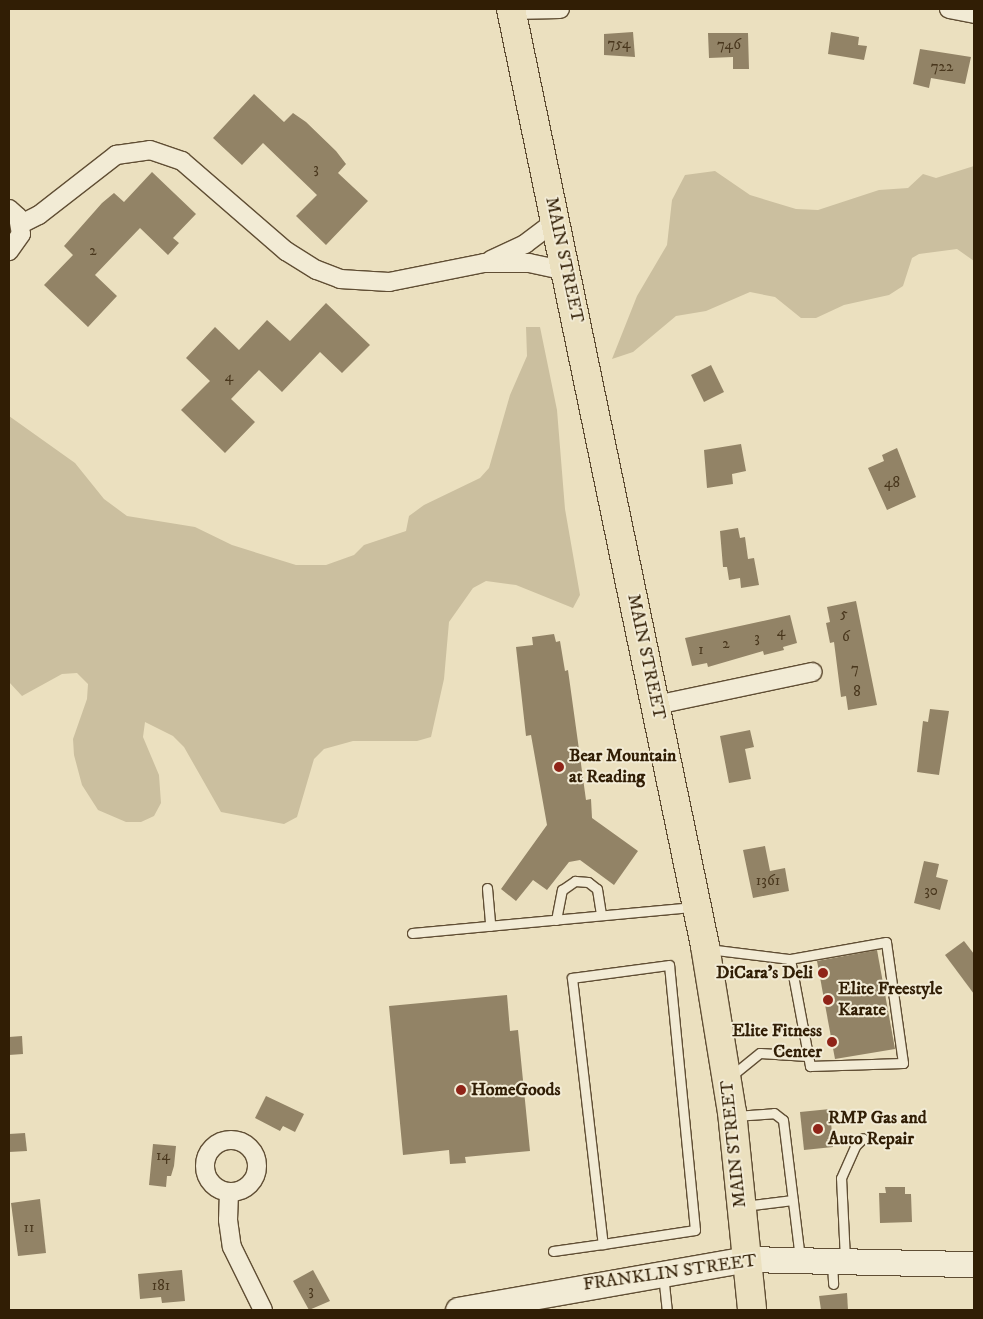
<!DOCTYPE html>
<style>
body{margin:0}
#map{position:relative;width:983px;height:1319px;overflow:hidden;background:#ebe0bf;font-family:"IM FELL DW Pica",serif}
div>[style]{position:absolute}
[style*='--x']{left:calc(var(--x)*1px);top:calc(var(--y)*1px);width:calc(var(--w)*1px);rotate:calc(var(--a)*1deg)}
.green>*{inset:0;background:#cbbf9f}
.building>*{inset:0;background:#928366}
.roads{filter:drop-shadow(1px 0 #604e34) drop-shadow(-1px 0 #604e34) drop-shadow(0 1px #604e34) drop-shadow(0 -1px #604e34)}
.lane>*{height:9px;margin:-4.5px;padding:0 4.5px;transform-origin:4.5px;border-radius:4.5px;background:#f2ebd5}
.street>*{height:18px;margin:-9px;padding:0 9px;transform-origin:9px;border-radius:9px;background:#f2ebd5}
.street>.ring{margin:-9px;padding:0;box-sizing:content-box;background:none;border:18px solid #f2ebd5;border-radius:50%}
.secondary>*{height:25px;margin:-12.5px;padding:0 12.5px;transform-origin:12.5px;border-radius:12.5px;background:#f2ebd5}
.primary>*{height:28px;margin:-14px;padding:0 14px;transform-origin:14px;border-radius:14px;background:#ebe0bf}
.dots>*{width:14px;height:14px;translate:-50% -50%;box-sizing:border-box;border:2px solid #f2ebd5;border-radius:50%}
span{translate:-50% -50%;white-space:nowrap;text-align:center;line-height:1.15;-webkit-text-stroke:4px #f2ebd5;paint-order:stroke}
.number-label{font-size:15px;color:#49371d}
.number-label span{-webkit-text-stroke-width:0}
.street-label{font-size:18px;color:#311e05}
.poi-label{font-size:18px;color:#311e05;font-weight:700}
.left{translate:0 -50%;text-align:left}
.right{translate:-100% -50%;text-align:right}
.frame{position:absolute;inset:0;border:10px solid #311e05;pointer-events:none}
</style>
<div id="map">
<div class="green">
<i style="clip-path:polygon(974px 166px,974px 261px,957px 249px,919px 254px,912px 258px,903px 286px,889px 295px,844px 305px,816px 318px,801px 318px,775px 297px,750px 292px,706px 311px,676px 316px,633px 352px,612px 359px,637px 296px,667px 245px,672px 200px,685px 175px,715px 171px,750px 195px,796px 209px,818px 210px,879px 190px,908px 188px,923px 174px,936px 178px)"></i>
<i style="clip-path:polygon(526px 327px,540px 327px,557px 410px,565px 509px,580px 595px,573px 608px,516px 585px,486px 581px,473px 588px,449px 622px,444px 679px,431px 737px,417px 741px,353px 741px,324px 749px,314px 759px,297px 817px,284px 824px,221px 812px,184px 747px,173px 736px,145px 722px,143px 737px,159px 775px,161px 803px,154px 816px,141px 822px,126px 822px,98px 810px,82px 785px,74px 755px,73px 739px,87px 699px,88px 684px,77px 673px,62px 674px,22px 696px,9px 682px,9px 416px,75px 463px,104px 499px,127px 516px,195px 527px,232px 545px,296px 565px,326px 565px,354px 555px,364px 545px,406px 531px,409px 516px,424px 505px,480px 478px,489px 468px,510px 395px,527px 356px)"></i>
</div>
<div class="building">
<i style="clip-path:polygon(633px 32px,635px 57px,604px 55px,604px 34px)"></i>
<i style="clip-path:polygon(831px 32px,859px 37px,858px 45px,867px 46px,864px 60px,828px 54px)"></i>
<i style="clip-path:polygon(708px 33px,748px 33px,749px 69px,733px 69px,733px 57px,709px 58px)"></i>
<i style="clip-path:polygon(920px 49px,971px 57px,965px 84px,931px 78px,929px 88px,913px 84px)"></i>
<i style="clip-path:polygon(254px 94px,284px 122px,293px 113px,306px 122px,336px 151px,346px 164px,338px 173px,368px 201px,326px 245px,296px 216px,317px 195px,263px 143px,242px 165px,213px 138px)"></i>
<i style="clip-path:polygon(152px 172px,196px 214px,173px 238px,179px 243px,168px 255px,140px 228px,95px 275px,117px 296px,88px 327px,44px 285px,73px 255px,64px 246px,102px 203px,114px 193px,124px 202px)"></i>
<i style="clip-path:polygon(326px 303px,370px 345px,342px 373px,320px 352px,282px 392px,259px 370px,231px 399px,255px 422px,225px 453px,181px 410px,210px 381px,186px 358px,215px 327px,239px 350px,267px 320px,290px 341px)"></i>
<i style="clip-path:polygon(711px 365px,724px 392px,704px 402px,691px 375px)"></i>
<i style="clip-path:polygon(741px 444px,746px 471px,732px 474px,733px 484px,707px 488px,704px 450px)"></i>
<i style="clip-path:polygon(897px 448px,916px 497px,887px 510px,868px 468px,884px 461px,882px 455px)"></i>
<i style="clip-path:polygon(738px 528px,740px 538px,745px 537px,748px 559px,754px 558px,759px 585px,741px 588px,740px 578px,729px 580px,727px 567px,723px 567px,720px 531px)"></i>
<i style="clip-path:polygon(856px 601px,877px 705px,848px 710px,846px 696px,841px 697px,834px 642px,830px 643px,826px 623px,830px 622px,827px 607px)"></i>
<i style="clip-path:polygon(790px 615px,797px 643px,783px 647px,784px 650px,764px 655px,763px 651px,708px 667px,707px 663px,692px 666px,685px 638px)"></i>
<i style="clip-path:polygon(554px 634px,556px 642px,560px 641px,565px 671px,568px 670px,586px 800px,591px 799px,592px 818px,638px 851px,614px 885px,580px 860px,569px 862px,547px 890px,533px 880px,516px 901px,501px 889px,547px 825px,531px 735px,526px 736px,516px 647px,533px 645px,532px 637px)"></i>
<i style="clip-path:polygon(930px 709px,949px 711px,939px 775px,917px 772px,923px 721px,928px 722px)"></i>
<i style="clip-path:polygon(750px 730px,754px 747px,745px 749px,751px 779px,729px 783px,720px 736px)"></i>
<i style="clip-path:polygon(765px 846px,770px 871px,785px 868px,789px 891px,753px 898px,743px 850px)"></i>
<i style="clip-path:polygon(924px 861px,939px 864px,936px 877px,948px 880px,940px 910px,914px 903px)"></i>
<i style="clip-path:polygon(964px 941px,974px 954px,974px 994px,945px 955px)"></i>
<i style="clip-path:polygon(877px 950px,895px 1049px,835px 1059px,817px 961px)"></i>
<i style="clip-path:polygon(507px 995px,510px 1031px,518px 1030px,530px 1151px,465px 1157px,466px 1163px,450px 1164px,449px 1150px,403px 1155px,389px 1006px)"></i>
<i style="clip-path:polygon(22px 1036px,23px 1054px,9px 1055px,9px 1037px)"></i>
<i style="clip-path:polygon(266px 1096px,304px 1114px,295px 1132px,283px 1126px,280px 1131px,255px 1118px)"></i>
<i style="clip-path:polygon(830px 1109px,833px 1147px,804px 1150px,800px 1112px)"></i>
<i style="clip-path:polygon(25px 1133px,27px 1151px,9px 1152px,9px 1134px)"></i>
<i style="clip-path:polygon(153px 1144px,176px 1146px,174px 1166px,171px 1176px,167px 1176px,166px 1187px,149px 1185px)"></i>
<i style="clip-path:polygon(885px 1187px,905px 1187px,905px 1194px,911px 1194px,912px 1222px,880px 1223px,879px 1193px,886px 1193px)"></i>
<i style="clip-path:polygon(40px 1199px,46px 1253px,18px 1256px,11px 1203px)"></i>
<i style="clip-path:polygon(182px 1270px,185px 1301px,162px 1303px,161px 1297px,140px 1299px,138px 1274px)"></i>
<i style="clip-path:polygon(313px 1270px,330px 1301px,309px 1310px,293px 1281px)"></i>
<i style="clip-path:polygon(847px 1293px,848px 1310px,821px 1310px,819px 1296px)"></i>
</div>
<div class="roads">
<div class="lane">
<i style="--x:487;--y:888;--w:38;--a:85"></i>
<i style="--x:556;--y:920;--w:31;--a:-79"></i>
<i style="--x:562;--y:890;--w:16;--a:-35"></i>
<i style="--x:575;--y:881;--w:13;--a:4"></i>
<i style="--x:588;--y:882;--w:11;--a:38"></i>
<i style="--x:597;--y:889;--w:26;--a:81"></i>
<i style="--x:412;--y:933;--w:283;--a:-5.3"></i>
<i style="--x:708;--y:949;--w:83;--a:7"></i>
<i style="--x:790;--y:959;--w:109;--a:79.4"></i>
<i style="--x:810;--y:1066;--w:93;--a:-1.8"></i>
<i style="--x:903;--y:1063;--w:122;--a:-98"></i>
<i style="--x:886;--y:942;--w:97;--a:170"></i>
<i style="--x:730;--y:1077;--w:38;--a:-39"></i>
<i style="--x:760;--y:1053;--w:47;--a:3.7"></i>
<i style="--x:735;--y:1116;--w:39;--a:-4"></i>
<i style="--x:774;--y:1113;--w:11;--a:38"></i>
<i style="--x:783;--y:1120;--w:140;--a:83"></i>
<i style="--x:744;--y:1206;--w:49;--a:-7"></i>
<i style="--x:553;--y:1251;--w:50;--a:-8"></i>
<i style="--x:603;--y:1244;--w:93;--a:-8.7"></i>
<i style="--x:695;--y:1230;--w:266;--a:-95.6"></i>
<i style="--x:669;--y:965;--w:98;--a:172.4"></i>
<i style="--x:572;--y:978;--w:268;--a:83.4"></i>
<i style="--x:845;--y:1259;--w:81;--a:-92.8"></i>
<i style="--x:841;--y:1178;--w:35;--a:-66"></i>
<i style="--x:855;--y:1146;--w:11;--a:-45"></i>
<i style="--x:832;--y:1262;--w:22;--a:87"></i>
<i style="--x:663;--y:1274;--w:36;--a:84"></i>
</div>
<div class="street">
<i style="--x:949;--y:9;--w:25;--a:11"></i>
<i style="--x:511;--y:10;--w:49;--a:-1.2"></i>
<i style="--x:9;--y:209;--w:12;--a:42"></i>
<i style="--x:18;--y:217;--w:17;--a:80"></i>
<i style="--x:21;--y:234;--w:21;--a:125"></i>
<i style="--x:21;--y:224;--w:20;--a:-27"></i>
<i style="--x:39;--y:215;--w:98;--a:-37.9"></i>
<i style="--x:116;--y:155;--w:34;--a:-8"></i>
<i style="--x:150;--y:150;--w:34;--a:19"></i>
<i style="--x:182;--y:161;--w:138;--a:40.9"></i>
<i style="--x:286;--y:251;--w:36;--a:32"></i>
<i style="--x:317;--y:270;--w:25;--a:21"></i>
<i style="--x:340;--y:279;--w:49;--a:3.5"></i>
<i style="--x:389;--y:282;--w:97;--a:-11.3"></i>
<i style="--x:484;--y:263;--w:45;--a:0"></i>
<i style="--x:529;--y:263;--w:39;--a:12"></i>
<i style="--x:491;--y:260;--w:38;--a:-25"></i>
<i style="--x:525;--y:244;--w:39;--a:-37"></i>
<i style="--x:656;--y:705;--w:160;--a:-11.9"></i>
<i class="ring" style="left:205px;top:1140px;width:34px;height:34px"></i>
<i style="--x:229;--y:1192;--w:28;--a:92"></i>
<i style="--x:228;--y:1220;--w:27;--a:82"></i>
<i style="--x:232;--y:1247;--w:70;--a:63.8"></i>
</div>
<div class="secondary">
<i style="--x:458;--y:1310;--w:292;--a:-10"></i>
<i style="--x:746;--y:1259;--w:228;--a:1.3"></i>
</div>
<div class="primary">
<i style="--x:511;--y:9;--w:957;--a:78.3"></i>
<i style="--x:705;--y:946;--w:168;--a:80.8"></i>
<i style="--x:732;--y:1112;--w:199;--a:84.2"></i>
</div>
</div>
<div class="dots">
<i style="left:559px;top:767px;background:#8f2418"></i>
<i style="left:823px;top:973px;background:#8f2418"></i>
<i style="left:828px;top:1000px;background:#8f2418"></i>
<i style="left:832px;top:1042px;background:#8f2418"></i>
<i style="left:461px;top:1090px;background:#8f2418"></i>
<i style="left:818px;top:1129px;background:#8f2418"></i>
</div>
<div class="number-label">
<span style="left:619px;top:44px">754</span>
<span style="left:729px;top:45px">746</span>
<span style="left:942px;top:67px">722</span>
<span style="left:316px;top:169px">3</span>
<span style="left:93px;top:251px">2</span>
<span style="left:229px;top:377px">4</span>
<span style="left:892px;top:483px">48</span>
<span style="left:844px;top:614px">5</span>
<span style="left:781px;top:632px">4</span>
<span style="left:846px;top:637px">6</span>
<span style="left:757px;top:638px">3</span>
<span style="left:726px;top:644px">2</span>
<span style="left:701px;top:650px">1</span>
<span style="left:855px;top:669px">7</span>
<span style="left:857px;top:692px">8</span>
<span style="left:768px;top:881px">1361</span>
<span style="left:931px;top:891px">30</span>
<span style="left:163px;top:1156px">14</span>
<span style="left:29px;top:1228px">11</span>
<span style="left:161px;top:1286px">181</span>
<span style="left:311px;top:1291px">3</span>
</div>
<div class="street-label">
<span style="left:564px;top:260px;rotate:78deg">MAIN STREET</span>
<span style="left:646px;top:657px;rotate:78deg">MAIN STREET</span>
<span style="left:734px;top:1144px;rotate:-96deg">MAIN STREET</span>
<span style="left:670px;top:1273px;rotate:-8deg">FRANKLIN STREET</span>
</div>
<div class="poi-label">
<span class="left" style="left:569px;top:767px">Bear Mountain<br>at Reading</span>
<span class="right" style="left:813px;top:973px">DiCara's Deli</span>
<span class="left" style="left:838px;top:1000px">Elite Freestyle<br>Karate</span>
<span class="right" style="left:822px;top:1042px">Elite Fitness<br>Center</span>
<span class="left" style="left:471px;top:1090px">HomeGoods</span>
<span class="left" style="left:828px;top:1129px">RMP Gas and<br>Auto Repair</span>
</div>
<div class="frame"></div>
</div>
